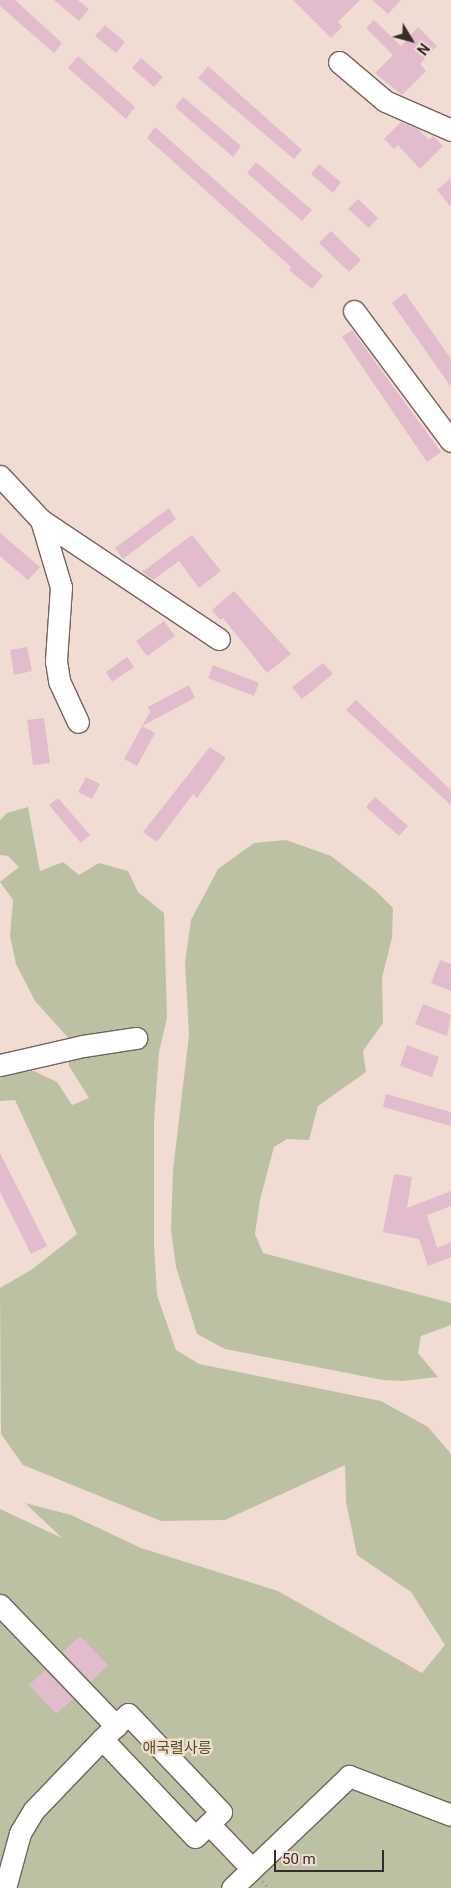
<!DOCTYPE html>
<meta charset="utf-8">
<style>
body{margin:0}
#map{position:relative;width:451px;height:1888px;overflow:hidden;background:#f1dcd4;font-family:Roboto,"Noto Sans KR",sans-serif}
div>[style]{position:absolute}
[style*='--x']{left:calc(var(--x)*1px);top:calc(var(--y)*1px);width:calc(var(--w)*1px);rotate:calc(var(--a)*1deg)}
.green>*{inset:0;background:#bdc1a4}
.building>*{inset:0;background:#e2bbcd}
.path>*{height:2.5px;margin-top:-1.25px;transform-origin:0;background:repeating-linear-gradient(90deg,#897c77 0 1px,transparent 0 5px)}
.roads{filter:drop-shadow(1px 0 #75635d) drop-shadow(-1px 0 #75635d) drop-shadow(0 1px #75635d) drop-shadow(0 -1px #75635d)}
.minor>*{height:21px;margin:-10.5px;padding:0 10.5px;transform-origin:10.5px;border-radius:10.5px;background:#fff}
span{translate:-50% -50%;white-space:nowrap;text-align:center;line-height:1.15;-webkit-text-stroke:4.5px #f1dcd4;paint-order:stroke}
.park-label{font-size:15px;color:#4f551b}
.north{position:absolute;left:386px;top:15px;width:50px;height:50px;-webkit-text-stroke:4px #f1dcd4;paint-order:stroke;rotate:127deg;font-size:14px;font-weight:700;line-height:20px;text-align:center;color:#342d2a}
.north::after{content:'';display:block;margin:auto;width:18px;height:22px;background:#342d2a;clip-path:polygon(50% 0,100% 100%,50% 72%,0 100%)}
.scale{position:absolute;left:274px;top:1850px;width:110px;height:22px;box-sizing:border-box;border:2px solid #342d2a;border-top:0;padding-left:6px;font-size:15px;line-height:18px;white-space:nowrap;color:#342d2a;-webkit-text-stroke:4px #f1dcd4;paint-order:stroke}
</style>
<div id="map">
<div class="green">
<i style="clip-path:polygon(28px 807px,40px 871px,63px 862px,79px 875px,99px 863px,128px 871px,138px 892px,164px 913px,167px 1018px,159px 1052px,154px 1122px,154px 1246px,157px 1295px,176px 1350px,199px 1364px,381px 1401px,428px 1427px,451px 1454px,451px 1888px,0 1888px,0 1509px,62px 1538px,25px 1503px,71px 1515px,141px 1548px,278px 1591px,422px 1673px,445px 1645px,411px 1592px,357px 1555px,346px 1502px,345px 1465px,225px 1520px,161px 1521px,23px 1465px,1px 1434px,0 1288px,31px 1270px,77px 1234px,15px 1100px,0 1101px,0 1074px,34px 1071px,57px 1082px,72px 1105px,89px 1098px,69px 1066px,67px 1054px,72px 1042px,35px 1001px,16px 964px,10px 936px,13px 900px,0 882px,19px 867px,8px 856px,0 855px,0 820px,7px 813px)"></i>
<i style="clip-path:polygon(286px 840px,331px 856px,376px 891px,393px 908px,392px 938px,382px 978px,383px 1023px,363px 1051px,366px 1072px,318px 1106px,309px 1140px,287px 1139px,274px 1147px,260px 1200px,255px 1234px,263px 1253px,451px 1303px,451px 1325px,421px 1336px,418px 1353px,438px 1377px,402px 1381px,383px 1380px,225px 1349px,197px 1334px,176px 1267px,171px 1230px,173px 1170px,189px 1035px,185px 963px,191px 920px,218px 869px,254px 843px)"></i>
</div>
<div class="building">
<i style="clip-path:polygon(0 0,15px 0,62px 43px,54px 53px,0 6px)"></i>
<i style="clip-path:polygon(54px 0,78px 0,89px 9px,79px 21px)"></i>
<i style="clip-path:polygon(293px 0,360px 0,338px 22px,342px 27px,331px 38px)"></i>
<i style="clip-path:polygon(372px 0,401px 0,388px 14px)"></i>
<i style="clip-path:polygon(374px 20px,401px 46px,418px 27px,437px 46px,420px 64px,426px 71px,402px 95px,375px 73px,393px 55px,366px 28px)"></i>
<i style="clip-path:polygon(105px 25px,125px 42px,116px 53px,95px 36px)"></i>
<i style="clip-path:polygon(78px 56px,135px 107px,126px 119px,68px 68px)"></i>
<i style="clip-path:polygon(141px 58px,163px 77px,154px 87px,132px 68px)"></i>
<i style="clip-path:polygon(208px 66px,302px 150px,294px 159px,198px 78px)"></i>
<i style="clip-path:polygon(183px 97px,241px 146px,233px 157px,175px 107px)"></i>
<i style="clip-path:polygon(401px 122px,418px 129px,429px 140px,433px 136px,443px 146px,420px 169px,398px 145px,394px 149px,384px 139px)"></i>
<i style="clip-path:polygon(155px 127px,323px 276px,312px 289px,289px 270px,291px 267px,147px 138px)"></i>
<i style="clip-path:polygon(256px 162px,312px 210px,302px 221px,247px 173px)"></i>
<i style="clip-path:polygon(319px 164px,341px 182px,333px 193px,311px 174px)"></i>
<i style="clip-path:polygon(451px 178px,451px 207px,437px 190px)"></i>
<i style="clip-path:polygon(358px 199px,378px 218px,369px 228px,348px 209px)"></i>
<i style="clip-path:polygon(331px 231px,361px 260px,349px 272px,319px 243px)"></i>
<i style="clip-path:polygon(405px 293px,451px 359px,451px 387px,392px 303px)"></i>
<i style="clip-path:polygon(352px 330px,441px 452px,427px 462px,342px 337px)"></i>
<i style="clip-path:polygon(169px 508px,176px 519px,123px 559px,115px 548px)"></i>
<i style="clip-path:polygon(0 533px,40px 567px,28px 580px,0 556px)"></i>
<i style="clip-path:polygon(192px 535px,221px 571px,199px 588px,179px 561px,153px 580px,142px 572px)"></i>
<i style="clip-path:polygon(234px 591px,291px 654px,267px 673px,223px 618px,220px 620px,212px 610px)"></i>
<i style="clip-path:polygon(164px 621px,175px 636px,147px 656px,136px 641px)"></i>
<i style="clip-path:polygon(27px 647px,32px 671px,14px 675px,10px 650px)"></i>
<i style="clip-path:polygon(127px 657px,134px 667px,112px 682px,106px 672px)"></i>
<i style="clip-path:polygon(323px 663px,333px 674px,302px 699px,292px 687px)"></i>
<i style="clip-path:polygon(213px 665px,259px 683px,254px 696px,208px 678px)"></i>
<i style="clip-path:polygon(189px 685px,195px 698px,142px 726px,150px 712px,148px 707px)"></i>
<i style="clip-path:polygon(356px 700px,451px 790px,451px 805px,346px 710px)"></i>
<i style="clip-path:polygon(44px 718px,50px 763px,33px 765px,27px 720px)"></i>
<i style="clip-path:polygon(142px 726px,155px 733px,137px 766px,124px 759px)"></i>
<i style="clip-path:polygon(210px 747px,226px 758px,197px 798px,193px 794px,157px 842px,143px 832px)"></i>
<i style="clip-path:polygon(86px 777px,100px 784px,92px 799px,78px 792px)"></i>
<i style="clip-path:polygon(375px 797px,408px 826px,399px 836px,366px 807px)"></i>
<i style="clip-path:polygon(58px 798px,90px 835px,81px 843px,49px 805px)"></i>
<i style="clip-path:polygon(440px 960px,451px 964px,451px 991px,431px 983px)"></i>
<i style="clip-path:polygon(423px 1004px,451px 1015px,447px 1036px,415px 1024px)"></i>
<i style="clip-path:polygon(407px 1045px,439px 1057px,432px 1077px,400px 1066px)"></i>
<i style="clip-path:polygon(386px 1094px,451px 1112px,451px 1126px,383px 1107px)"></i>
<i style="clip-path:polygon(0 1153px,47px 1246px,31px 1254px,0 1192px)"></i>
<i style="clip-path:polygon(394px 1174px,412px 1177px,407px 1208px,451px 1191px,451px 1206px,427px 1215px,437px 1248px,451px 1242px,451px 1257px,428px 1266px,419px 1239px,383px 1232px)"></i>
<i style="clip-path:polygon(80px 1636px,108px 1665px,91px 1682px,63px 1652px)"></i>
<i style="clip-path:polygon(45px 1670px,73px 1699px,56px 1714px,29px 1685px)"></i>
</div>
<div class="path">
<i style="--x:263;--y:1881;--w:9;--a:49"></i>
</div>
<div class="roads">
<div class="minor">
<i style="--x:339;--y:62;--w:60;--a:40.3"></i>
<i style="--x:385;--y:101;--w:72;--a:23.7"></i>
<i style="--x:354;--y:311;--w:162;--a:53.3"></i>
<i style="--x:0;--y:476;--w:60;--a:47"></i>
<i style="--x:41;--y:520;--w:214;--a:33.8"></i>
<i style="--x:41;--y:520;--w:70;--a:73.4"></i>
<i style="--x:61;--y:587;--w:74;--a:93.9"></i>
<i style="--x:56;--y:661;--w:20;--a:81"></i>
<i style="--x:59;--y:681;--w:45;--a:65.1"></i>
<i style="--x:0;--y:1065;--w:85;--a:-12.9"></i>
<i style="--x:83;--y:1046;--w:54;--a:-8.6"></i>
<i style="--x:0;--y:1605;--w:168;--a:46.2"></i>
<i style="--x:128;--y:1714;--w:135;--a:46.5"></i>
<i style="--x:221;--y:1812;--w:36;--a:136"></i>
<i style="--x:195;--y:1837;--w:135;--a:-133.5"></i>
<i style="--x:102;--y:1739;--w:36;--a:-44"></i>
<i style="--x:209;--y:1824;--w:62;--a:46.3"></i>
<i style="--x:5;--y:1888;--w:57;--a:-74.7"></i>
<i style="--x:20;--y:1833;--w:27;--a:-59"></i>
<i style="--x:34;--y:1810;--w:98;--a:-46.2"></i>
<i style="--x:232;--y:1888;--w:162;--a:-43.7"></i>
<i style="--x:349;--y:1776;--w:109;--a:20.9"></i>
</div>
</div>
<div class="park-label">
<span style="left:177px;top:1749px">애국렬사릉</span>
</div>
<div class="north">N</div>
<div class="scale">50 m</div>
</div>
